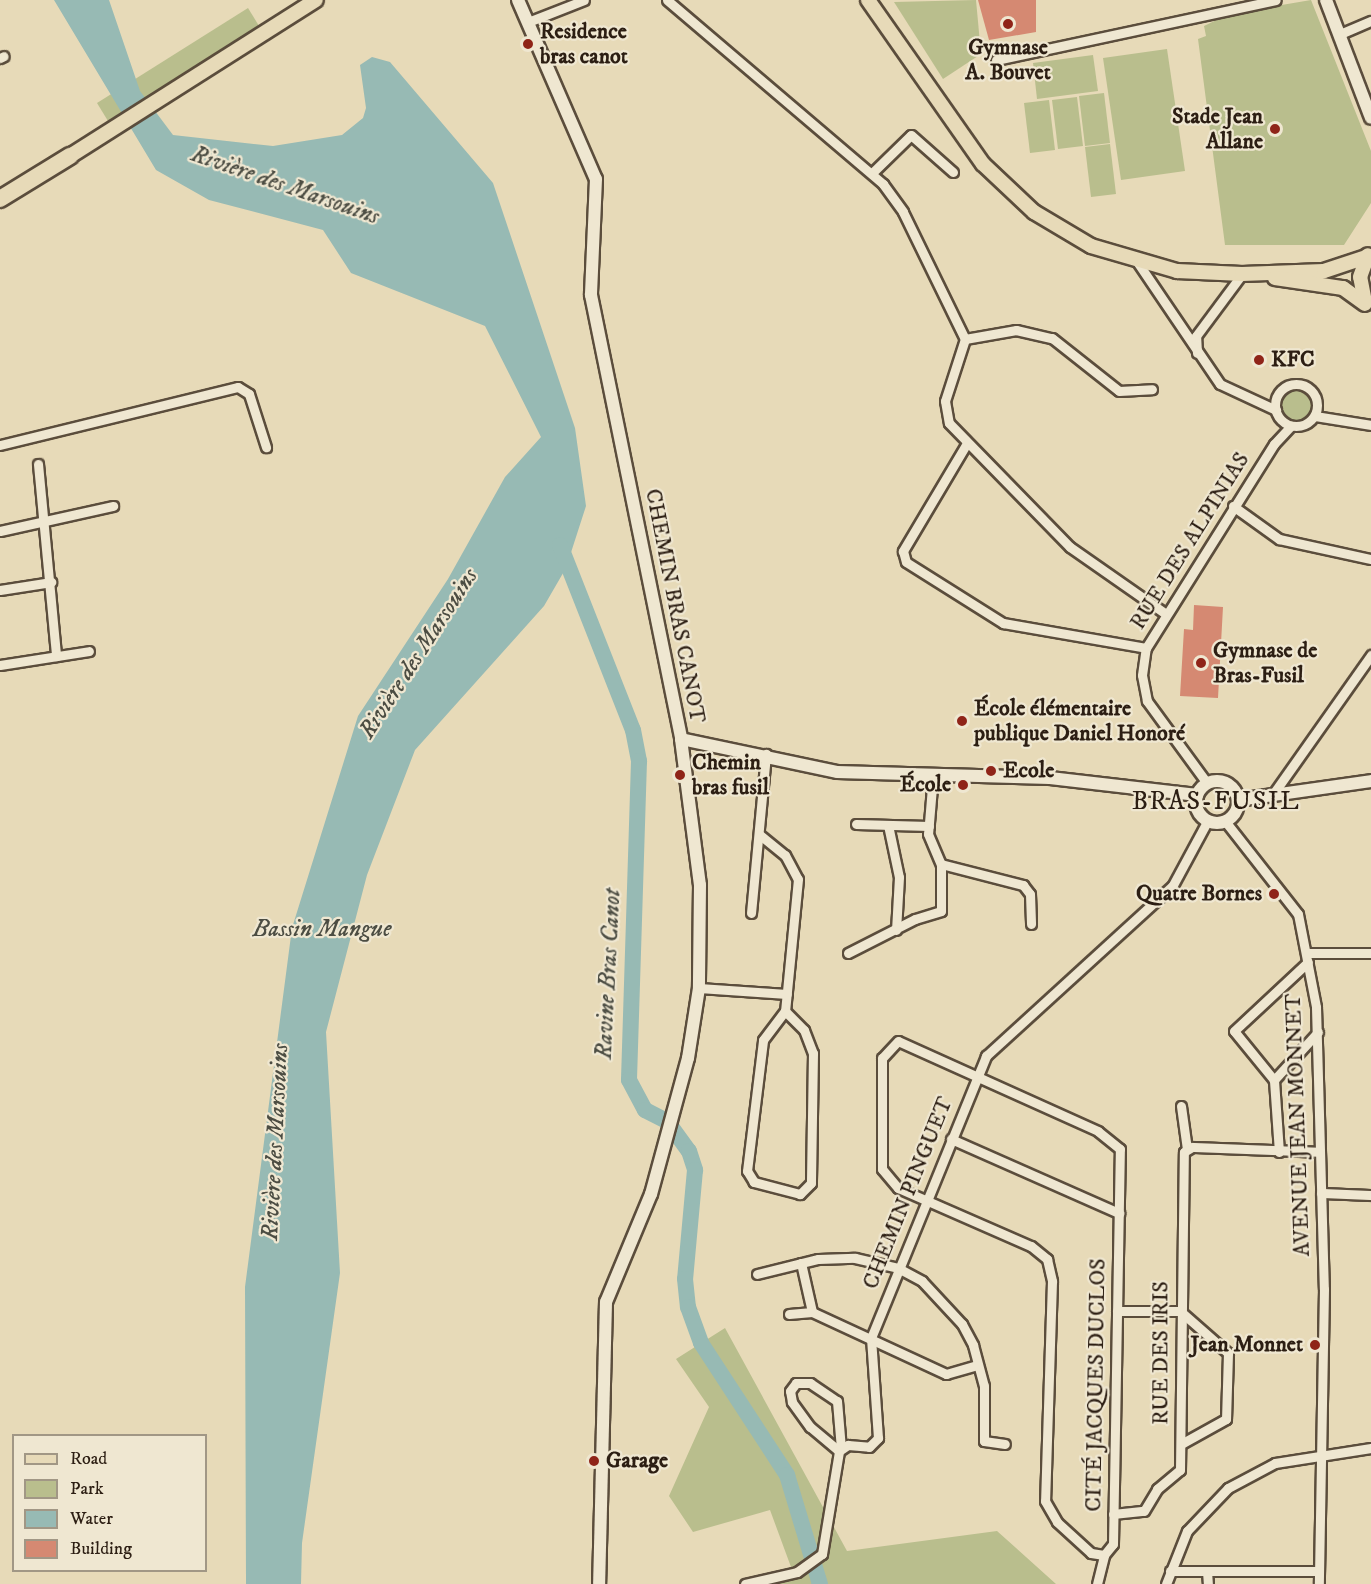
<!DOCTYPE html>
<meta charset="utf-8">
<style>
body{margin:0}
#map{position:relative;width:1371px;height:1584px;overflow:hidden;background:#e7dab8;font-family:"IM FELL DW Pica",serif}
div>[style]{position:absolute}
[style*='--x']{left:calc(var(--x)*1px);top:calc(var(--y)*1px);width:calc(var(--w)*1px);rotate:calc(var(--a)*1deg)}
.green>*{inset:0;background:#b9be8d}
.round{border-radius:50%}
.water>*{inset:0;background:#97bab4}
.stream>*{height:3px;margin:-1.5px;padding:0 1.5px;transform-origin:1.5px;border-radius:1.5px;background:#97bab4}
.river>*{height:16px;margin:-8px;padding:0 8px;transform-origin:8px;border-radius:8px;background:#97bab4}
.building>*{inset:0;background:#d58972}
.roads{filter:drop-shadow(2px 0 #5b4d3c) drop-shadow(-2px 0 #5b4d3c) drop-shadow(0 2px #5b4d3c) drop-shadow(0 -2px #5b4d3c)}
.street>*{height:9px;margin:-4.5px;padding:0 4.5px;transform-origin:4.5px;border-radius:4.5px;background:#efe7d1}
.street>.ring{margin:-4.5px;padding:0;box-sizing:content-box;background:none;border:9px solid #efe7d1;border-radius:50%}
.secondary>*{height:12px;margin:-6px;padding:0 6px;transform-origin:6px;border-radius:6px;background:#efe7d1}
.secondary>.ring{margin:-6px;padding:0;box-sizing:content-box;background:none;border:12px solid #efe7d1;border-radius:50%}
.primary>*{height:14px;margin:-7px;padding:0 7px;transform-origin:7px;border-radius:7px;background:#e7dab8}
.highway>*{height:16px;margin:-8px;padding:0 8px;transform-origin:8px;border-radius:8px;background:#e7dab8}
.dots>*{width:16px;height:16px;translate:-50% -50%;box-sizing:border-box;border:3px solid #efe7d1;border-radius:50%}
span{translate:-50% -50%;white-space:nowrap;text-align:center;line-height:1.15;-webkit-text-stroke:4.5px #efe7d1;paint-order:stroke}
.poi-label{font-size:22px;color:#2c1e13;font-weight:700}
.left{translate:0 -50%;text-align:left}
.right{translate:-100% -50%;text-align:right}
.street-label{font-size:22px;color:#2c1e13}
.water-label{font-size:24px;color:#4c4d43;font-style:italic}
.quarter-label{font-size:26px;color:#2c1e13;letter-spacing:1.5px}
.legend{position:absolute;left:12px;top:1434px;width:195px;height:138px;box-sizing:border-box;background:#efe7d1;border:2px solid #a19785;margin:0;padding:8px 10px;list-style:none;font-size:18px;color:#2c1e13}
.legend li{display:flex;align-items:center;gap:12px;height:30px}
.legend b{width:30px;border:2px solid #a19785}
</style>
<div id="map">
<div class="green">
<i style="clip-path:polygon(976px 0,981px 54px,943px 79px,894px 2px)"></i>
<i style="clip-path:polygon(1311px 0,1371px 151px,1371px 203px,1344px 245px,1225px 245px,1198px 39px,1206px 36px,1204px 26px,1229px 14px)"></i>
<i style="clip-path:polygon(248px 8px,259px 26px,108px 121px,97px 103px)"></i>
<i style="clip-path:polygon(1167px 49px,1185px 171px,1121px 180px,1103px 58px)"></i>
<i style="clip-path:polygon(1093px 55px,1098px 91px,1037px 99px,1033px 63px)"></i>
<i style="clip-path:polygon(1104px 93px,1110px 143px,1085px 146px,1079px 96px)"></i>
<i style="clip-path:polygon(1077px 97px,1083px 146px,1058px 149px,1052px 100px)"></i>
<i style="clip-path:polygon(1049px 100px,1055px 150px,1030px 153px,1024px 103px)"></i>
<i style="clip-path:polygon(1110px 144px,1116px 194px,1091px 197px,1085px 147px)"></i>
<i class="round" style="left:1281px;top:390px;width:32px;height:32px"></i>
<i style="clip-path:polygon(725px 1328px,847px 1551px,997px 1531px,1056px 1584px,755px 1584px,791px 1567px,770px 1510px,693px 1532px,669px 1496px,709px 1407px,676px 1359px)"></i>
</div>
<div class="water">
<i style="clip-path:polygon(54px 0,109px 0,140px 91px,173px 135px,273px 146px,342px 135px,363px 118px,366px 108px,360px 65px,372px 57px,390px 62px,493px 183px,575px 428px,586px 506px,566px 568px,544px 606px,415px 750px,367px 875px,326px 1032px,340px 1273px,302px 1543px,301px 1584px,246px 1584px,245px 1287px,292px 928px,358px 716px,448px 579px,505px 477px,541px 437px,485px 326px,351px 273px,323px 230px,209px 200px,156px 170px)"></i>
</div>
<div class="stream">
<i style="--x:812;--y:1584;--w:8;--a:-45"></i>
</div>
<div class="river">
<i style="--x:560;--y:545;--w:199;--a:68.5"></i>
<i style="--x:633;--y:730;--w:32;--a:79"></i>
<i style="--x:639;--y:761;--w:319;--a:91.8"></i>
<i style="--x:629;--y:1080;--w:34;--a:62"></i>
<i style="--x:645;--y:1110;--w:25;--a:27"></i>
<i style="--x:667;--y:1121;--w:37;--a:54"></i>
<i style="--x:689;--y:1151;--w:20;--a:72"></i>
<i style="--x:695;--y:1170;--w:109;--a:95.2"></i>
<i style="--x:685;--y:1279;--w:28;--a:84"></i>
<i style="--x:688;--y:1307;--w:38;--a:70"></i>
<i style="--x:701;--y:1343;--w:158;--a:56.9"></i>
<i style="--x:787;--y:1475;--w:114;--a:73.2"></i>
</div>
<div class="building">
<i style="clip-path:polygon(978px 0,1036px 0,1036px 32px,989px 40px)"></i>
<i style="clip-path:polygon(1194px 605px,1223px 607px,1218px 698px,1180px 696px,1184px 629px,1193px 630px)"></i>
</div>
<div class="roads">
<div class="street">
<i style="--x:667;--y:0;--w:284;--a:40.4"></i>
<i style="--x:883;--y:184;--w:34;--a:54"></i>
<i style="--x:903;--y:212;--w:141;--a:64"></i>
<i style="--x:965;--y:339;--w:65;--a:107.9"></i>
<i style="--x:945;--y:401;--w:22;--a:80"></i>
<i style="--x:949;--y:423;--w:173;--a:45.7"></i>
<i style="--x:1070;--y:547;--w:117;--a:34.9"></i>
<i style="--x:528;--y:22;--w:60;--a:-21.4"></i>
<i style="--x:1340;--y:34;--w:34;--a:-23"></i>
<i style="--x:0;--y:58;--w:4;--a:-27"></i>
<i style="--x:996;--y:60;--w:286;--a:-12.1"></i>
<i style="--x:872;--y:173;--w:54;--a:-44.3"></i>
<i style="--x:911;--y:135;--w:56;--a:41.4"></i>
<i style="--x:1138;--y:263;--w:146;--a:55.9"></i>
<i style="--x:1220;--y:384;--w:62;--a:24.9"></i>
<i style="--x:965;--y:339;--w:52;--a:-10"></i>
<i style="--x:1016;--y:330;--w:37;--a:13"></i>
<i style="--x:1052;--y:338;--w:85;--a:38.3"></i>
<i style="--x:1119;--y:391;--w:33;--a:-3"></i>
<i style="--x:1197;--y:353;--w:17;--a:-93"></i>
<i style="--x:1196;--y:336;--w:77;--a:-53.4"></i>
<i class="ring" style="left:1275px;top:384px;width:33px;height:33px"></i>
<i style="--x:1315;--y:416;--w:57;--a:9.1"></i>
<i style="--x:967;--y:443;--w:126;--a:120.7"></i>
<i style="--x:903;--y:551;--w:11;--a:75"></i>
<i style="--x:906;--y:562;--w:115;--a:32.2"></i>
<i style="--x:1003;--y:623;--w:145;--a:9.9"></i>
<i style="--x:0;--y:445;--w:245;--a:-13.7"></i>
<i style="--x:238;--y:387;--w:13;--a:32"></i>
<i style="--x:249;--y:394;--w:56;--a:72.2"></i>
<i style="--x:38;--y:464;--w:193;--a:84.6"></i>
<i style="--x:1233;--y:506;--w:57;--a:35.7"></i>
<i style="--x:1279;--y:539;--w:94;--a:12.3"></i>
<i style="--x:0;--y:531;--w:116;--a:-12.5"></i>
<i style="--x:0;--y:590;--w:52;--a:-8.9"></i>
<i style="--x:0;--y:665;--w:90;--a:-8.9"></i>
<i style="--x:933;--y:775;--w:59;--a:94.8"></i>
<i style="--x:928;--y:834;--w:33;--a:67"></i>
<i style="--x:941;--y:864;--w:85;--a:14.4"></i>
<i style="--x:1023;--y:885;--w:11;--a:52"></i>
<i style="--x:1030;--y:894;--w:30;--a:88"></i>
<i style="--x:1207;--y:783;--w:102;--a:-126.2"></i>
<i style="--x:1147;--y:701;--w:26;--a:-101"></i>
<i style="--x:1142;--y:675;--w:27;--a:-82"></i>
<i style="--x:1146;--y:648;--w:241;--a:-57.9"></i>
<i style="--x:1274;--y:444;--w:25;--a:-47"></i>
<i style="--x:1271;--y:797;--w:174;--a:-54.8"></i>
<i style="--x:1225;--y:821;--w:118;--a:51.9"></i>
<i style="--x:1298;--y:914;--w:95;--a:79"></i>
<i style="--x:1316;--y:1007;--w:282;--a:88.4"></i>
<i style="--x:1324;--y:1289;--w:295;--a:91"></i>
<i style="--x:856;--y:824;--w:73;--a:1.6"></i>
<i style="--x:888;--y:825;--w:53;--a:78.1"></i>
<i style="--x:899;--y:877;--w:53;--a:93.2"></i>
<i style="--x:760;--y:835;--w:32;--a:39"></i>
<i style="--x:785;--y:855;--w:27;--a:62"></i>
<i style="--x:798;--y:879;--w:133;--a:95.6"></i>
<i style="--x:751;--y:913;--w:160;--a:-84.6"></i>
<i style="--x:848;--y:953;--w:75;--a:-26.9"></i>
<i style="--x:915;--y:919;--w:27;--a:-17"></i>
<i style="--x:941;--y:911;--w:47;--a:-90"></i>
<i style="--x:1307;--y:953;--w:64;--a:0"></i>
<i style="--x:699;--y:988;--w:88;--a:3.9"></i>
<i style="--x:785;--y:1011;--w:27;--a:45"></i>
<i style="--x:804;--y:1030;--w:25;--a:69"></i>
<i style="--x:813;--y:1053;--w:130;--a:90.9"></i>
<i style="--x:811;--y:1183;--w:16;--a:135"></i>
<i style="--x:800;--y:1194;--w:48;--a:-165.4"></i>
<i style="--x:754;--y:1182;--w:13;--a:-122"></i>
<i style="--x:747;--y:1171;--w:132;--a:-83"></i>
<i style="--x:763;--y:1040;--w:36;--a:-53"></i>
<i style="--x:1274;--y:1080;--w:65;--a:-47.5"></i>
<i style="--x:1181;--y:1106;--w:43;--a:82.1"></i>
<i style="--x:951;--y:1139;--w:184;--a:23.8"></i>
<i style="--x:1279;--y:1152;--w:72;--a:-94"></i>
<i style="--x:1274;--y:1080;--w:63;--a:-129.2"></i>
<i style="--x:1234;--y:1031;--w:101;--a:-43"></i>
<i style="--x:1321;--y:1193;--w:50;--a:2.3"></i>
<i style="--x:801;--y:1263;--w:50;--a:77.3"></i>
<i style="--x:757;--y:1274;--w:63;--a:-13.8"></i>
<i style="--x:818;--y:1259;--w:37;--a:-2"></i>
<i style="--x:855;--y:1258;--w:44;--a:13.1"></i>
<i style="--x:898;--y:1268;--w:27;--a:28"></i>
<i style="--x:922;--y:1281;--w:59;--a:47.1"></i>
<i style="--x:962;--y:1324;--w:24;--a:62"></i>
<i style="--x:973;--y:1345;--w:42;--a:75"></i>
<i style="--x:984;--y:1386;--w:55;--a:90"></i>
<i style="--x:984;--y:1441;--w:21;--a:8"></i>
<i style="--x:1117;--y:1311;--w:63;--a:0"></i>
<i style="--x:1180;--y:1311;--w:64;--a:41.2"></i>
<i style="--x:1228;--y:1353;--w:66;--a:91.7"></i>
<i style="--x:1226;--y:1419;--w:51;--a:150.9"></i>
<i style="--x:789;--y:1314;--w:23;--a:-5"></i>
<i style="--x:812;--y:1312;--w:148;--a:24.8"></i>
<i style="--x:946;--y:1374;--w:33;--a:-16"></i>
<i style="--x:839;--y:1451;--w:38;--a:-140"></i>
<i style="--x:810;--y:1427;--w:31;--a:-126"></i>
<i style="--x:792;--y:1402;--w:11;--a:-100"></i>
<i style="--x:790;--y:1391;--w:10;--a:-53"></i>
<i style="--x:796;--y:1383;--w:14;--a:0"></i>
<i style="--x:810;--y:1383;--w:32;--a:34"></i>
<i style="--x:837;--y:1401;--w:48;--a:85.2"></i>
<i style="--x:1113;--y:1514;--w:31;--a:-6"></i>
<i style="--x:1144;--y:1511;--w:26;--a:-59"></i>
<i style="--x:1157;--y:1489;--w:30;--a:-40"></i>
<i style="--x:1180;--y:1470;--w:318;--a:-89.3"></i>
<i style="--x:1184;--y:1152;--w:9;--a:-32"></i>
<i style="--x:1192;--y:1147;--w:128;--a:2.2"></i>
<i style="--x:1170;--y:1571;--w:149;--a:0"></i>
<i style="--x:1207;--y:1571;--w:13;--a:86"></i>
<i style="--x:745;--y:1584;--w:53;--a:-13"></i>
<i style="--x:797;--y:1572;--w:31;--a:-36"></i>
<i style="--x:822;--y:1554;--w:104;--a:-80.6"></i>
<i style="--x:839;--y:1451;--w:11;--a:-34"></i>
<i style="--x:848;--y:1445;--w:21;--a:5"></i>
<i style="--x:869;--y:1447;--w:13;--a:-45"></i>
<i style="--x:878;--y:1438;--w:100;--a:-94"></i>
<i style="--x:871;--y:1338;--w:305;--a:-67.8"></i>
<i style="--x:986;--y:1056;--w:253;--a:-42.4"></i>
<i style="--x:1173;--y:885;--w:74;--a:-61.7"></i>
<i style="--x:1097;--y:1584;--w:30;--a:-76"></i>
<i style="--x:1104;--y:1555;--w:14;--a:-51"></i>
<i style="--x:1113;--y:1544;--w:395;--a:-89"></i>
<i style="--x:1120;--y:1149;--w:28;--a:-141"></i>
<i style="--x:1098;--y:1131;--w:219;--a:-155.8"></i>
<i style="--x:898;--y:1041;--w:23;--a:133"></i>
<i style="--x:882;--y:1058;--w:111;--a:90"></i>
<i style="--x:882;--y:1169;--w:25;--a:50"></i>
<i style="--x:898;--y:1188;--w:145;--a:23.6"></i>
<i style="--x:1031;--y:1246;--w:21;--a:39"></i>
<i style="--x:1047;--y:1259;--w:23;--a:77"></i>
<i style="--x:1052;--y:1281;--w:220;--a:91.8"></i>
<i style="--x:1045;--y:1501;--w:24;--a:60"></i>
<i style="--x:1057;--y:1522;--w:46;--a:42.4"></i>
<i style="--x:1091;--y:1553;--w:13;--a:9"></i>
<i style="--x:1166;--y:1584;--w:57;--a:-68.4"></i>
<i style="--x:1187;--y:1531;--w:59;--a:-46.4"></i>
<i style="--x:1228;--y:1488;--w:53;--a:-28"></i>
<i style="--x:1275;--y:1463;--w:97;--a:-8.9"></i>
</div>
<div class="secondary">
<i style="--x:518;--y:0;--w:195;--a:66.5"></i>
<i style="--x:596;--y:179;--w:116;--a:92.5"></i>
<i style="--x:591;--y:295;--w:453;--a:78.5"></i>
<i style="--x:681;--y:739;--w:147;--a:82.6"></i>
<i style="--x:700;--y:885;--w:103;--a:90.6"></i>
<i style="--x:699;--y:988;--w:71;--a:98.9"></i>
<i style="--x:688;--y:1058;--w:141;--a:105.2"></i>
<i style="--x:651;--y:1194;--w:117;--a:112.6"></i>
<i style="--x:606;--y:1302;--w:282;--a:91.4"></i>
<i style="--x:1326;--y:0;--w:126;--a:69.1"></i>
<i style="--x:681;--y:739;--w:159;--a:11.9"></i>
<i style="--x:837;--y:772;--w:213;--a:1.6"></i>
<i style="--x:1050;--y:778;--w:148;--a:6.6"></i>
<i class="ring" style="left:1196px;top:781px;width:30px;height:30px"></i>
<i style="--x:1238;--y:800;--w:134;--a:-8.1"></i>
</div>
<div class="primary">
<i style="--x:868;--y:0;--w:200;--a:55"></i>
<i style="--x:983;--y:164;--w:70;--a:43.3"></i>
<i style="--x:1034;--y:212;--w:66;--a:30.8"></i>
<i style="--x:1091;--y:246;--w:90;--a:16.2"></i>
<i style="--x:1177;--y:271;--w:65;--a:2.6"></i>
<i style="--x:1242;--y:274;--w:82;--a:-2.1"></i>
<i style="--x:1324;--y:271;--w:44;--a:-18.4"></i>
<i style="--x:70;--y:156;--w:291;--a:-32.4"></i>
<i style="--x:1275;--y:278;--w:69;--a:8.4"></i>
<i style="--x:1343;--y:288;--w:27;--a:36"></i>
<i style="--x:1365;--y:302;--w:25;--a:-101"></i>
<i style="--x:1360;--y:277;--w:23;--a:-70"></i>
</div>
<div class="highway">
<i style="--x:0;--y:199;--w:82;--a:-31.6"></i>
</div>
</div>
<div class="dots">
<i style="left:1008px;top:24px;background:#8f2418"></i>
<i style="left:528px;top:44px;background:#8f2418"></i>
<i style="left:1275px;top:129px;background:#8f2418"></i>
<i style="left:1259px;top:360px;background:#8f2418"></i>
<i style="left:1201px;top:663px;background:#8f2418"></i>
<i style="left:962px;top:721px;background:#8f2418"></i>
<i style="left:991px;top:771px;background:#8f2418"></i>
<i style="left:680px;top:775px;background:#8f2418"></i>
<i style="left:963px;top:785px;background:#8f2418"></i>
<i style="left:1274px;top:894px;background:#8f2418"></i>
<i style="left:1315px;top:1345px;background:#8f2418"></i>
<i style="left:594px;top:1461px;background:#8f2418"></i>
</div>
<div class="poi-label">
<span class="left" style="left:540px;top:44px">Residence<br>bras canot</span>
<span style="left:1008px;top:60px">Gymnase<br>A. Bouvet</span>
<span class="right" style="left:1263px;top:129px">Stade Jean<br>Allane</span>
<span class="left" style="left:1271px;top:360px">KFC</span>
<span class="left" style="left:1213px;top:663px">Gymnase de<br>Bras-Fusil</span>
<span class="left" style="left:974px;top:721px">École élémentaire<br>publique Daniel Honoré</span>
<span class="left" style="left:692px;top:775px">Chemin<br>bras fusil</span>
<span class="left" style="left:1003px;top:771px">Ecole</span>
<span class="right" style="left:951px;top:785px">École</span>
<span class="right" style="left:1262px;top:894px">Quatre Bornes</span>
<span class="right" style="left:1303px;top:1345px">Jean Monnet</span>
<span class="left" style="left:606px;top:1461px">Garage</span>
</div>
<div class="street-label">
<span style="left:1190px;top:541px;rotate:-58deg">RUE DES ALPINIAS</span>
<span style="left:675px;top:606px;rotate:79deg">CHEMIN BRAS CANOT</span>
<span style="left:1298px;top:1125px;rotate:-92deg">AVENUE JEAN MONNET</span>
<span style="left:908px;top:1193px;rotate:-68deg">CHEMIN PINGUET</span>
<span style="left:1161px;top:1353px;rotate:-90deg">RUE DES IRIS</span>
<span style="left:1096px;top:1385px;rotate:-89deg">CITÉ JACQUES DUCLOS</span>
</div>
<div class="water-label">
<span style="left:285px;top:186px;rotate:19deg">Rivière des Marsouins</span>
<span style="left:419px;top:654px;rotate:-57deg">Rivière des Marsouins</span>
<span style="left:322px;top:930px">Bassin Mangue</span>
<span style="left:609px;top:974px;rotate:-87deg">Ravine Bras Canot</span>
<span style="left:276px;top:1142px;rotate:-87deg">Rivière des Marsouins</span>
</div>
<div class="quarter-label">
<span style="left:1216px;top:802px">BRAS-FUSIL</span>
</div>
<ul class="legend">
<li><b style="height:8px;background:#e7dab8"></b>Road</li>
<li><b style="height:16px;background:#b9be8d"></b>Park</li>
<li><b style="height:16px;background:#97bab4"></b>Water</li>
<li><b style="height:16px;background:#d58972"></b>Building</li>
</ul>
</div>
